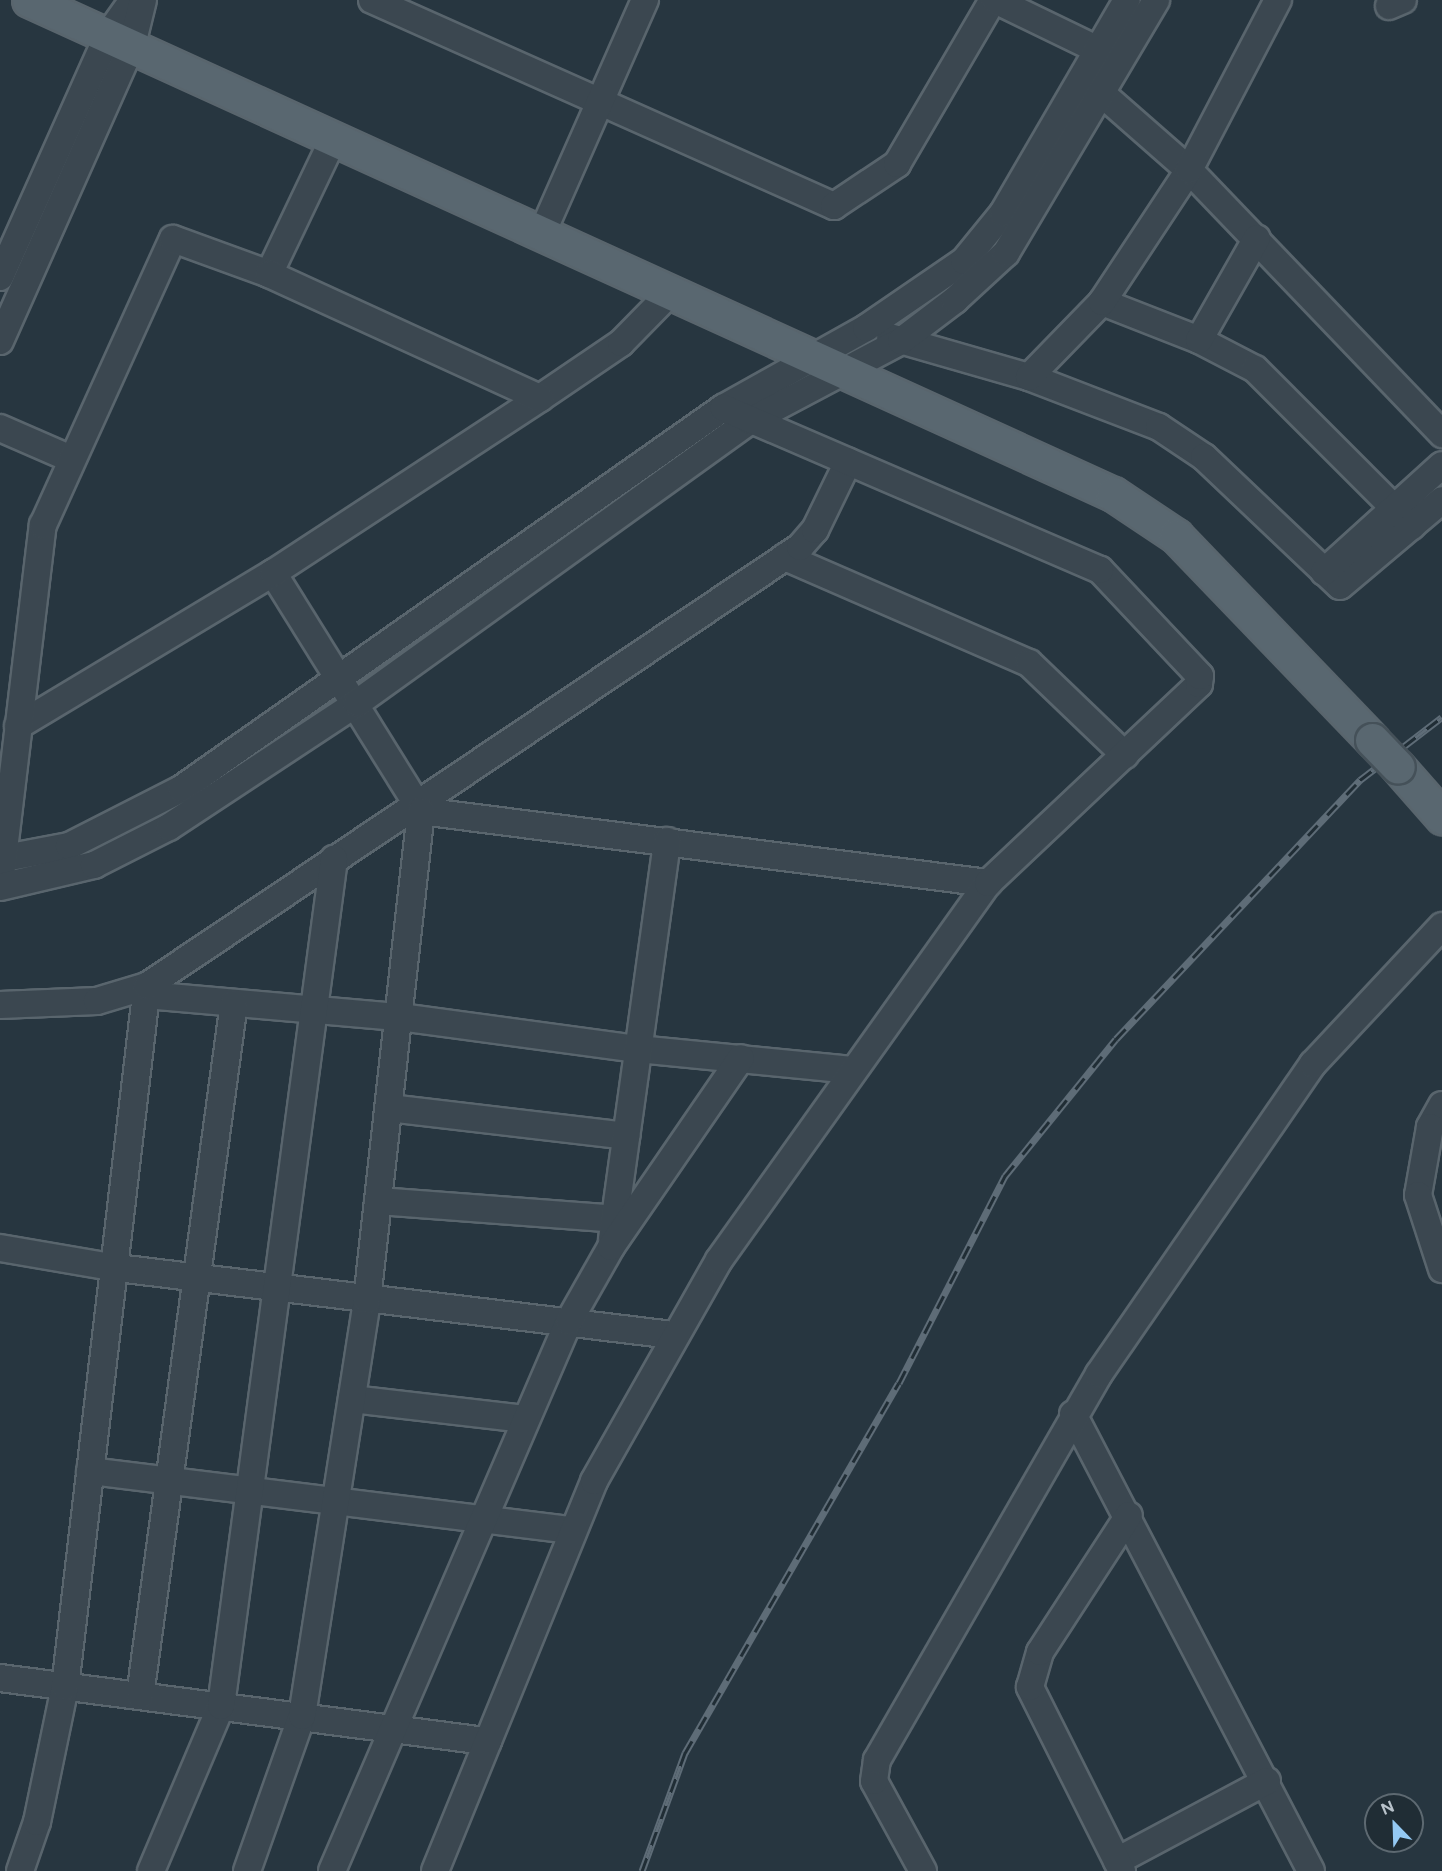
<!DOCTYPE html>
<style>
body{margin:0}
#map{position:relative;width:1442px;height:1871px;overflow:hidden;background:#273640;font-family:Figtree,sans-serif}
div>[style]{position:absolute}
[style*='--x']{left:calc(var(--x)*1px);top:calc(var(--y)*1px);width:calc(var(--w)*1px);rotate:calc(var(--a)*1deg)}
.roads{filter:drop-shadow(2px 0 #59656d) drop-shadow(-2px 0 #59656d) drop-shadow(0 2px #59656d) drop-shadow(0 -2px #59656d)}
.minor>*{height:26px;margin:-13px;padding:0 13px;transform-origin:13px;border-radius:13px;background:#3b4750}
.major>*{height:33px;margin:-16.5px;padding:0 16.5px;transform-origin:16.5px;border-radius:16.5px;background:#596770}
.rail>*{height:7px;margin-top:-3.5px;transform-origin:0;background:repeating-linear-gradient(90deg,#202d35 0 14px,#5e6c77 0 28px);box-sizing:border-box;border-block:2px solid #5e6c77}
.bridges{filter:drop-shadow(2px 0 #455159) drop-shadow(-2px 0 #455159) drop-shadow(0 2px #455159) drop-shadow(0 -2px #455159)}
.major-bridge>*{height:33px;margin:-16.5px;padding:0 16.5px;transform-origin:16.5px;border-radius:16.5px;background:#596770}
span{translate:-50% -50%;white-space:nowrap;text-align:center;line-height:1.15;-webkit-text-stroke:4.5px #202d35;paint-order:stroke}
.north{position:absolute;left:1364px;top:1793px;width:60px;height:60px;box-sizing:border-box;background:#202d35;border:2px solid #5d6971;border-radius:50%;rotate:337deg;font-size:16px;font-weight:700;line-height:24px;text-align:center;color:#b8c2ca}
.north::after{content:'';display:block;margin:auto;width:21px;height:27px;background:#94c9f3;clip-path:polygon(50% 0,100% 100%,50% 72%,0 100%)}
</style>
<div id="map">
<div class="roads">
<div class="minor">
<i style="--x:372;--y:0;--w:506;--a:24.03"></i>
<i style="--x:834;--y:206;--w:76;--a:-33.7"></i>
<i style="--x:897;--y:164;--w:190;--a:-59.7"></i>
<i style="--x:995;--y:0;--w:131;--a:25.8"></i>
<i style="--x:1389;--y:6;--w:15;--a:-23"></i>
<i style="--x:1091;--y:84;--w:130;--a:41.3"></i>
<i style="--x:1189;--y:170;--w:366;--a:46.2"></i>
<i style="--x:543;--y:231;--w:253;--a:-66.2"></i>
<i style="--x:269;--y:274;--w:148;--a:-64.5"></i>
<i style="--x:0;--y:277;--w:265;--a:-65.9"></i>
<i style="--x:108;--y:35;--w:43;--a:-54.5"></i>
<i style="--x:1102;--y:302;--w:104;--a:21.4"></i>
<i style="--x:1199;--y:340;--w:63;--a:27.4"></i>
<i style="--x:1255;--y:369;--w:222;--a:45"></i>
<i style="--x:890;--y:337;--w:145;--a:16.1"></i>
<i style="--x:1029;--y:377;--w:139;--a:21"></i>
<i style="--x:1159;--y:427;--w:54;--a:33.7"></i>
<i style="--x:1204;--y:457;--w:187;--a:43.5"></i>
<i style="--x:1340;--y:586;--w:133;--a:-40.1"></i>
<i style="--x:1199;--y:340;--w:117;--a:-60.4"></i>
<i style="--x:0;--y:341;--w:324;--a:-66"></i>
<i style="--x:132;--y:45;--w:46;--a:-76.3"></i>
<i style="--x:1029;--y:377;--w:105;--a:-45.8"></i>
<i style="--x:1102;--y:302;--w:158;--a:-56.6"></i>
<i style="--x:1189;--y:170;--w:192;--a:-62.4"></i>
<i style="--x:0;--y:428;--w:75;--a:23.5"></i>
<i style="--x:785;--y:557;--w:266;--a:23.5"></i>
<i style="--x:1029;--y:663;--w:133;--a:43.8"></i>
<i style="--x:1324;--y:572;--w:159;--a:-42.2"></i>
<i style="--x:273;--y:573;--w:280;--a:58.1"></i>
<i style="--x:421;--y:811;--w:572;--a:7.24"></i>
<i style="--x:18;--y:726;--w:297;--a:-31"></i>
<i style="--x:273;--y:573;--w:319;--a:-33.2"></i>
<i style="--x:540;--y:398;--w:98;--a:-34.2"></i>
<i style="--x:621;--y:343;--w:70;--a:-45.6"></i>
<i style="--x:0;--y:859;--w:70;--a:-10.7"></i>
<i style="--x:69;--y:846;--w:126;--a:-27"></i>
<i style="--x:181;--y:789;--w:663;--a:-35.11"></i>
<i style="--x:723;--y:408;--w:164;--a:-29.2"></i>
<i style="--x:866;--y:328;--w:119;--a:-34.4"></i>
<i style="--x:964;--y:261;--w:62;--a:-50.9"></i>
<i style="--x:1003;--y:213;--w:246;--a:-59.8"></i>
<i style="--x:1;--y:875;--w:353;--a:-83.2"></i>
<i style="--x:43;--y:525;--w:314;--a:-65.6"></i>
<i style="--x:173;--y:239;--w:102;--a:20"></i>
<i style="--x:269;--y:274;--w:298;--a:24.6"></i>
<i style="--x:0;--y:887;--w:97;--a:-13.2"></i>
<i style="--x:94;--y:865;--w:84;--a:-26.9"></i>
<i style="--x:169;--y:827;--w:225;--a:-33.4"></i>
<i style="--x:357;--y:703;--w:484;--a:-35.7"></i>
<i style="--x:750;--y:421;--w:171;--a:-27.9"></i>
<i style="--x:901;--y:341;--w:68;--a:-37.2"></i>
<i style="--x:955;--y:300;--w:69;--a:-42.7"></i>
<i style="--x:1006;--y:253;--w:294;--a:-59.3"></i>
<i style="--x:146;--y:995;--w:255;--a:5"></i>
<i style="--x:400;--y:1017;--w:240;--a:7.7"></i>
<i style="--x:638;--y:1049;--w:215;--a:5.6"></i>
<i style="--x:0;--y:1005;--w:97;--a:-2.4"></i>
<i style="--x:97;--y:1001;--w:52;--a:-16.7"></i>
<i style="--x:1442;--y:1105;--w:25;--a:119"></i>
<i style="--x:1430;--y:1127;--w:69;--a:100"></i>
<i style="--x:1418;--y:1195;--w:78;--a:72"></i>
<i style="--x:389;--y:1108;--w:239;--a:6.7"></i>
<i style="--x:378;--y:1201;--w:238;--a:4.3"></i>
<i style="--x:612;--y:1239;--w:402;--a:-82.1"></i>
<i style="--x:0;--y:1248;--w:119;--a:9.7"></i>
<i style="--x:117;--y:1268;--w:559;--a:6.88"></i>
<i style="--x:352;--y:1399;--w:174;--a:6.6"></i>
<i style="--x:1073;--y:1414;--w:515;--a:62.49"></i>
<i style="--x:90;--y:1471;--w:486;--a:7"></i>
<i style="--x:0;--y:1678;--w:492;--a:7.4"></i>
<i style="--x:140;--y:1696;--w:699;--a:-82.28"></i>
<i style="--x:1117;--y:1861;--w:170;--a:-28.1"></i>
<i style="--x:20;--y:1871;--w:52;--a:-70.9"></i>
<i style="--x:37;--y:1822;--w:138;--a:-78.3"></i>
<i style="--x:65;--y:1687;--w:706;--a:-83.33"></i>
<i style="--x:147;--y:986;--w:787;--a:-33.91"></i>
<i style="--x:800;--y:547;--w:23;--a:-49"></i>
<i style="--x:815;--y:530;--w:76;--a:-64.1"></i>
<i style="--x:151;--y:1871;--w:179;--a:-67"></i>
<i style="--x:221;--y:1706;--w:855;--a:-82.4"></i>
<i style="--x:247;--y:1871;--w:164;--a:-70.5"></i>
<i style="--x:302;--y:1716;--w:421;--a:-81.1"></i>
<i style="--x:367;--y:1300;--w:492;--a:-83.7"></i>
<i style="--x:332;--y:1871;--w:599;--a:-66.69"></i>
<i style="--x:569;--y:1321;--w:85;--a:-60.4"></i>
<i style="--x:611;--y:1247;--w:229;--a:-55.5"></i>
<i style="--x:435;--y:1871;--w:421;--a:-67.8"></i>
<i style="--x:594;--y:1481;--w:254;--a:-60.5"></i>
<i style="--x:719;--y:1260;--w:463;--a:-54.5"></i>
<i style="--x:988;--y:883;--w:290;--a:-43.3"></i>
<i style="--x:1199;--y:684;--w:8;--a:-83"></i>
<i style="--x:1200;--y:676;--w:146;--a:-133.3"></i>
<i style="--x:1100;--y:570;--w:410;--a:-156.7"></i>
<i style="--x:923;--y:1871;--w:102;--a:-118.6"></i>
<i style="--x:874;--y:1781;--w:21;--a:-82"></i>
<i style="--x:877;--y:1760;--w:445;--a:-60.1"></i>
<i style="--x:1099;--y:1374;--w:377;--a:-55.4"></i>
<i style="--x:1313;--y:1064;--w:189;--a:-46.9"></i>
<i style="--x:1122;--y:1871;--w:206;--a:-116.6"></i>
<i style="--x:1030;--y:1687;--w:36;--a:-74"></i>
<i style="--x:1040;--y:1652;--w:163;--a:-57"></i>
</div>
<div class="major">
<i style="--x:29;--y:0;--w:1191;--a:24.5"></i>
<i style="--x:1113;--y:494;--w:76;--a:33.7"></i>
<i style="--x:1176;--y:536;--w:283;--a:46.1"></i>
<i style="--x:1398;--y:767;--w:67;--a:48.7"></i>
</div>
</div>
<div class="rail">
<i style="--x:642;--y:1871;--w:126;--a:-70"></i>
<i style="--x:685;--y:1753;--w:427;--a:-60"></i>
<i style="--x:899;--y:1383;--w:233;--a:-62.9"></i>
<i style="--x:1005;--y:1176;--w:176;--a:-51"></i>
<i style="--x:1116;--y:1039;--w:356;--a:-46.7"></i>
<i style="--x:1360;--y:780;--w:103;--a:-37.5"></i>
</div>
<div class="bridges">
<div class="major-bridge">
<i style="--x:1372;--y:740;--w:37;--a:46"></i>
</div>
</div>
<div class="north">N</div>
</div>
